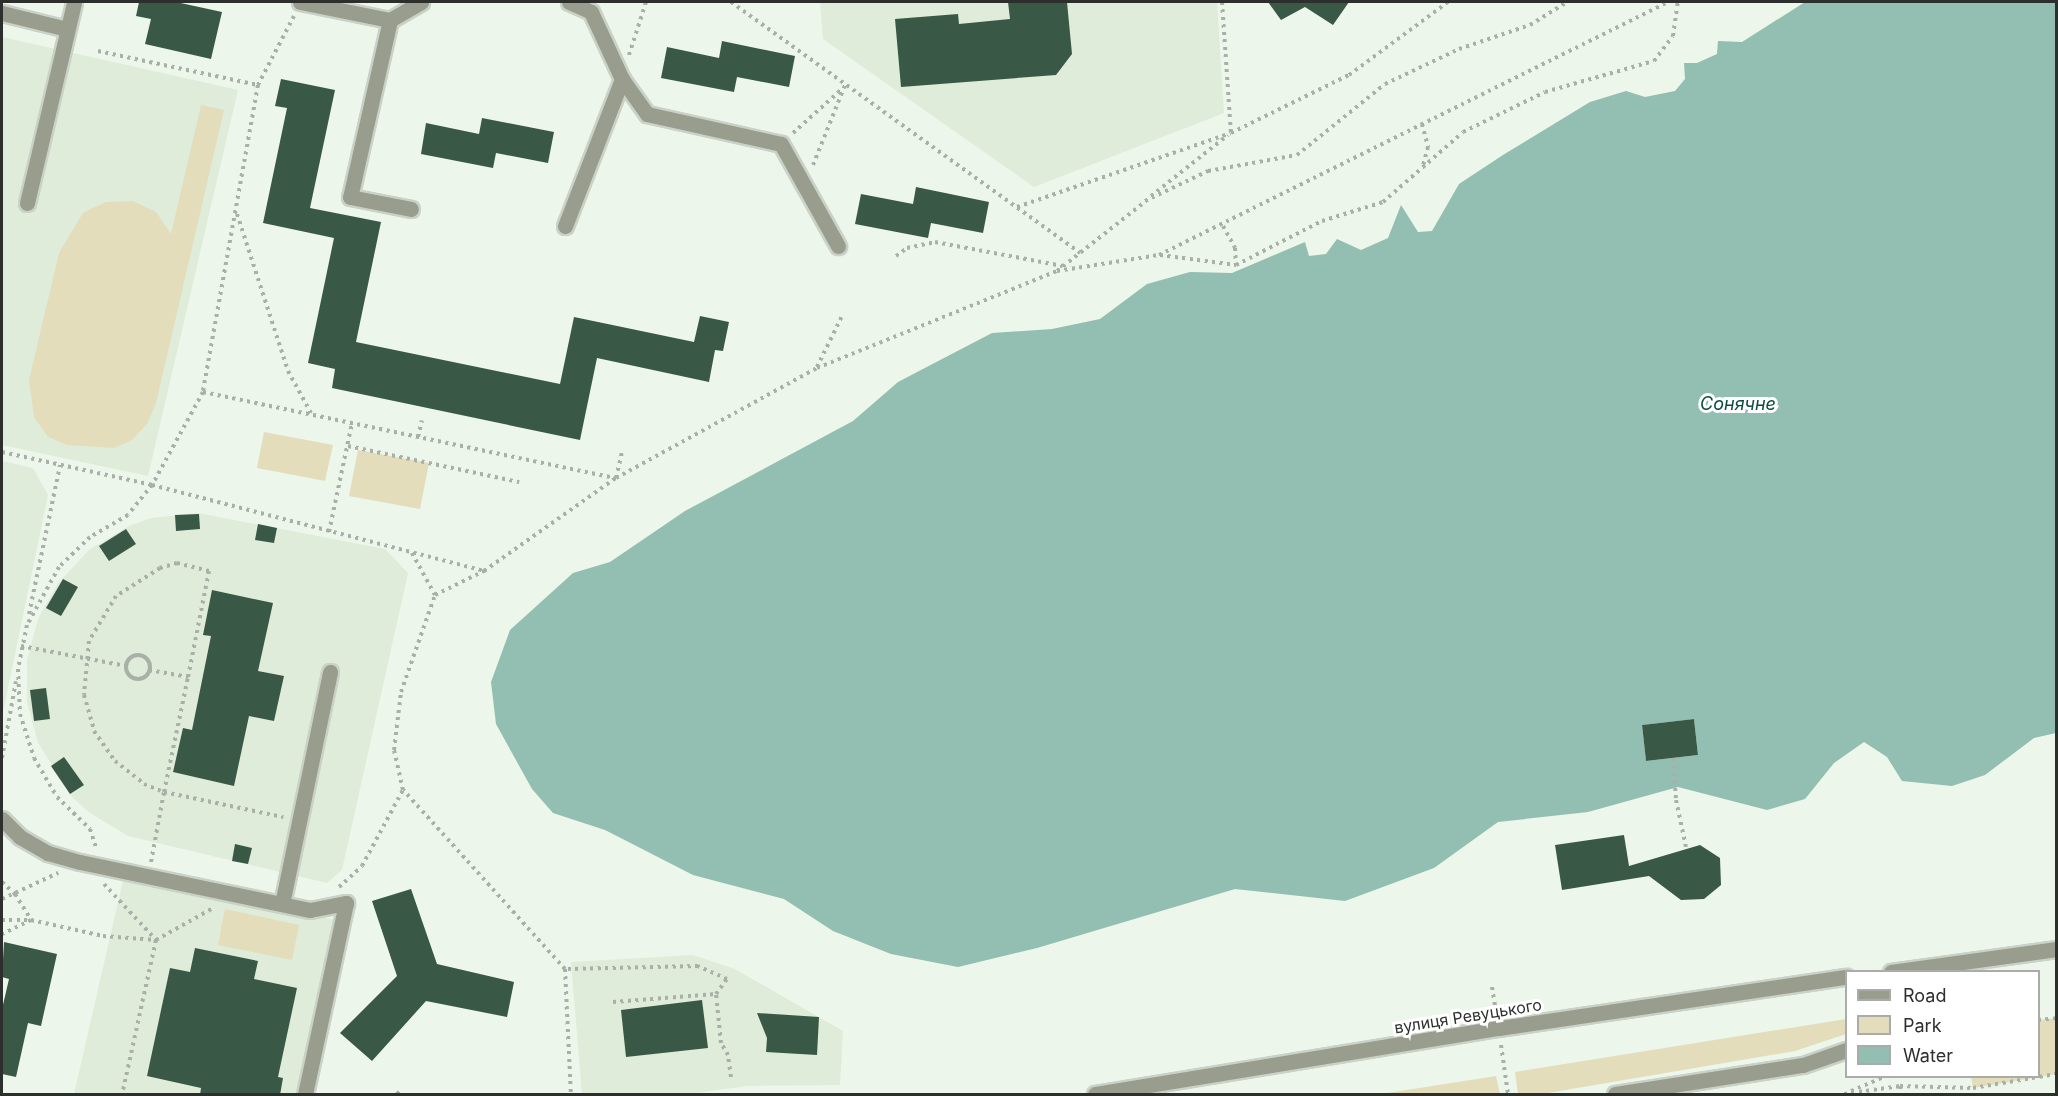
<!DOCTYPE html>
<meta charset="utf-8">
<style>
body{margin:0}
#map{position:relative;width:2058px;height:1096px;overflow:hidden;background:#edf6ea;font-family:Inter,sans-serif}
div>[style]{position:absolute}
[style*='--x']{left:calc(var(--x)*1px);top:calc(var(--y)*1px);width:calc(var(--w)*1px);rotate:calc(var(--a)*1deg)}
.built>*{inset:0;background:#deecd9}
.green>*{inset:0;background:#e3ddbb}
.water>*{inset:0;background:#93beb2}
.building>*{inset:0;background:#395946}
.path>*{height:4px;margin-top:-2px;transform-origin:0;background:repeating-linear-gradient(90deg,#a9b0a7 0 3px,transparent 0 7.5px)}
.path>.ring{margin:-2px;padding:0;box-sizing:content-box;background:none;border:4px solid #a9b0a7;border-radius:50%}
.roads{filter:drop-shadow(2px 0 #cad2c8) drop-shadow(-2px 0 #cad2c8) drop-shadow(0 2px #cad2c8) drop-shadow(0 -2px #cad2c8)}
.minor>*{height:15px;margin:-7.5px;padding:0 7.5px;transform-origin:7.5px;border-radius:7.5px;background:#999d8d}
span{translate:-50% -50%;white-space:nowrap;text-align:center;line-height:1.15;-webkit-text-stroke:6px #fff;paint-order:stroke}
.street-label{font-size:16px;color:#2c2f2b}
.water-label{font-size:18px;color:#0e4c40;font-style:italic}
.frame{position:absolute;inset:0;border:3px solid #2c2f2b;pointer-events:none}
.legend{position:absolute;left:1845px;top:970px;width:195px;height:108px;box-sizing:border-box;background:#fff;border:2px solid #abacaa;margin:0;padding:8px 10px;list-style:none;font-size:18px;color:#2c2f2b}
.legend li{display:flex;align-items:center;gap:12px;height:30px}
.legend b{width:30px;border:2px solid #abacaa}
</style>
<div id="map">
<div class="built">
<i style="clip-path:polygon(820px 2px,1217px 2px,1224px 113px,1034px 187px,823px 39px)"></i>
<i style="clip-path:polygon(2px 37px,238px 90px,148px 476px,2px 445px)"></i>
<i style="clip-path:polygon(2px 461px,33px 468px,48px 495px,2px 717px)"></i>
<i style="clip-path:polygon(198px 513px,385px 549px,408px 573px,342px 870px,327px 883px,128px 836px,90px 813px,73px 798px,38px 743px,27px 702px,27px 660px,38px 619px,58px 583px,89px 550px,129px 526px,151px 518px)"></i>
<i style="clip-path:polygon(124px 876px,336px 920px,300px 1094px,74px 1094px)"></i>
<i style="clip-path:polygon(693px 955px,735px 969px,843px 1031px,840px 1085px,748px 1086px,687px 1094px,582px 1094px,571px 962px)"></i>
</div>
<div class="green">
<i style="clip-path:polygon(201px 105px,224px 110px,156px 403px,147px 424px,132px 440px,114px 448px,67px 445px,48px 437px,34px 417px,29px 380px,59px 253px,83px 213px,106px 202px,133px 201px,156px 212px,171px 234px)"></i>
<i style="clip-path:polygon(264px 432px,333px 445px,325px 481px,257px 468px)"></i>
<i style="clip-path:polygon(358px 450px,429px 463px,420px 509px,349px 496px)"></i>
<i style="clip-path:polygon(225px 909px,299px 925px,292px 960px,218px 945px)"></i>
<i style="clip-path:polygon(2056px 1018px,2056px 1074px,1973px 1088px,1971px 1077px,2038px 1076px,2039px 1020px)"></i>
<i style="clip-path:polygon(1846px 1019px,1846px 1034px,1795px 1051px,1542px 1094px,1518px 1094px,1515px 1072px)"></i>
<i style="clip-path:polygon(1496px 1076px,1500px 1094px,1381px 1094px)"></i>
</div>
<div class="water">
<i style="clip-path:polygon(evenodd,1805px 2px,2056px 2px,2056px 733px,2034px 738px,1985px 775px,1952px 786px,1902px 781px,1887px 757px,1864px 742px,1834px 763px,1805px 799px,1767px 810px,1678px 787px,1588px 812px,1498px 822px,1434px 868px,1345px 901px,1235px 889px,1037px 948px,958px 967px,891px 954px,833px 931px,784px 899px,693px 875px,605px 830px,553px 813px,532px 789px,496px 724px,491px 682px,510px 630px,573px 573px,610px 562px,685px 511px,853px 421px,898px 382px,992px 333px,1052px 329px,1100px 319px,1147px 284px,1190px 272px,1232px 273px,1305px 242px,1309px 256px,1326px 254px,1337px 239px,1361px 250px,1388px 238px,1401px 205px,1418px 232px,1432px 231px,1459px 184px,1503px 155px,1590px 102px,1626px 91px,1645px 97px,1675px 91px,1685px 79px,1684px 63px,1697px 63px,1717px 54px,1718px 41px,1742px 42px,1805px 2px,1694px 719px,1698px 755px,1646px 761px,1642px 725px,1694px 719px)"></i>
</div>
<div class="building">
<i style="clip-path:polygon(139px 2px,176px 2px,222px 12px,211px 59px,145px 44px,151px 19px,136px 16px)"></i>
<i style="clip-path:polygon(1008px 2px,1067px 2px,1072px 54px,1056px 75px,901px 87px,895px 19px,958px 14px,959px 24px,1010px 19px)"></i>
<i style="clip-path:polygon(1268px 2px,1349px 2px,1333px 25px,1305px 7px,1281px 20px)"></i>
<i style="clip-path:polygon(722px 41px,795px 56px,789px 87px,737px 77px,734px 92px,661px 78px,667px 47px,719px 58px)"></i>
<i style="clip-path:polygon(281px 79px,335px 90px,310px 208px,381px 222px,356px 342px,560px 384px,574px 317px,694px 342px,700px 316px,729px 322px,723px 351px,715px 350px,709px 382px,597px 358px,580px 440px,332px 388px,335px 369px,308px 363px,334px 238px,263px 223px,287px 108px,275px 106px)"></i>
<i style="clip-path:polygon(482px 118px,554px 132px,548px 163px,496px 153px,493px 168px,421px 154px,426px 123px,479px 134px)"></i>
<i style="clip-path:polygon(916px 187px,989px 202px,983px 233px,931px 223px,928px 238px,855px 224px,861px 194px,913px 204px)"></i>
<i style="clip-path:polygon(199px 514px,200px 529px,176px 531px,175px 515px)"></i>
<i style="clip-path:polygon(258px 524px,277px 528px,274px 543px,255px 540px)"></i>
<i style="clip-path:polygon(126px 529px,136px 544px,109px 561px,99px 546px)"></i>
<i style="clip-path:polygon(63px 579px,78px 587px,61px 616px,46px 608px)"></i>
<i style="clip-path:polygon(212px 590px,273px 603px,258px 671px,284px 676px,274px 721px,249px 716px,234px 786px,173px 772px,183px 728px,192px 730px,211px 636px,203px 635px)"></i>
<i style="clip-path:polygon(46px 688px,50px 719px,34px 721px,30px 690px)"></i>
<i style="clip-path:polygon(1694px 719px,1698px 755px,1646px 761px,1642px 725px)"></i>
<i style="clip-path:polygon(64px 757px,84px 785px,70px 794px,51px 766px)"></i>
<i style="clip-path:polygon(1624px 835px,1629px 866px,1700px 845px,1720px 858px,1721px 885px,1704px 899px,1681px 900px,1649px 876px,1562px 890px,1555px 845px)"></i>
<i style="clip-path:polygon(235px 844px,252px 848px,248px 864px,232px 861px)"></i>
<i style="clip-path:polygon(411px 889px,437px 964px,514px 982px,507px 1017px,426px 1001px,372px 1061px,340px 1033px,397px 976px,372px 901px)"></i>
<i style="clip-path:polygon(4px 942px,57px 954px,41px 1026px,28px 1023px,16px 1077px,2px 1074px,2px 1009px,9px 979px,2px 977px)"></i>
<i style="clip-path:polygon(195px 948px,258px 961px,254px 979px,297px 988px,278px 1077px,283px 1078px,280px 1095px,200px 1095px,201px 1088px,147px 1076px,170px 968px,190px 972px)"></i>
<i style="clip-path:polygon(702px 1000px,708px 1048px,626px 1057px,621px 1010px)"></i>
<i style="clip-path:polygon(757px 1013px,819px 1017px,817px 1055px,766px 1052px,767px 1038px)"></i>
</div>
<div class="path">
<i style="--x:731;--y:2;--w:430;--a:35.7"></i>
<i style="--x:1222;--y:2;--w:131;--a:86.1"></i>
<i style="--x:294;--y:16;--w:78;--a:117.6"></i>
<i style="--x:258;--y:85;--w:312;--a:100.2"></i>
<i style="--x:203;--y:392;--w:106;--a:118.7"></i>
<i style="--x:152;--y:485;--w:343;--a:14.5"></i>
<i style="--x:98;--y:51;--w:164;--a:12"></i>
<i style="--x:629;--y:55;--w:56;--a:-72.2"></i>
<i style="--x:1422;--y:124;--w:24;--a:75"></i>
<i style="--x:1428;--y:147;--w:20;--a:105"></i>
<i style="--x:793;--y:133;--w:67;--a:-42"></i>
<i style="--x:813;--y:165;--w:86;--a:-68.2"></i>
<i style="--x:1151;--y:196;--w:98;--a:-38.4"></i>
<i style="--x:1145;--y:201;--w:70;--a:-25.5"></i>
<i style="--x:1208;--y:171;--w:90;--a:-10.2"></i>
<i style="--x:1297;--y:155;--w:113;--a:-38.9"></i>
<i style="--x:1385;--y:84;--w:82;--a:-25.3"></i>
<i style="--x:1459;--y:49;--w:75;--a:-18.7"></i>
<i style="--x:1530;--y:25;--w:44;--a:-31.9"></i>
<i style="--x:1017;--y:207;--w:226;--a:-19.1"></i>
<i style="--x:1231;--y:133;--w:131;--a:-26.2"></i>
<i style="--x:1349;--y:75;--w:123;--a:-36.4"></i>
<i style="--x:237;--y:214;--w:165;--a:72"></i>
<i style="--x:288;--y:371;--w:48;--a:61.3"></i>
<i style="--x:1223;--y:226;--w:25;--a:61"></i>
<i style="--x:1235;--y:248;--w:17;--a:87"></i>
<i style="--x:1160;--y:255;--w:77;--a:7.5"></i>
<i style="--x:1236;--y:265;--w:97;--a:-27.1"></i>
<i style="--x:1322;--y:221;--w:64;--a:-17.3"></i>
<i style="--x:1383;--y:202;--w:106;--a:-41.2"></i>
<i style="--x:1463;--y:132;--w:91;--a:-26"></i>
<i style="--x:1545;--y:92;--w:113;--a:-15.9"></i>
<i style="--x:1654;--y:61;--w:31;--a:-53"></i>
<i style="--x:1673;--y:36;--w:34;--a:-82"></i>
<i style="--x:896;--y:256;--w:14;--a:-36"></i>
<i style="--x:907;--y:248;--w:29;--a:-12"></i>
<i style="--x:935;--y:242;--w:130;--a:10.6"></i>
<i style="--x:1057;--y:271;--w:113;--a:-38.2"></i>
<i style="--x:817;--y:367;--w:57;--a:-63.9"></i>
<i style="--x:203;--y:392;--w:422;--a:11.8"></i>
<i style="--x:616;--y:478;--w:28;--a:-77"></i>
<i style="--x:418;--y:437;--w:17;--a:-77"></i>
<i style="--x:348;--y:446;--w:175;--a:11.9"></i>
<i style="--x:2;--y:452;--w:154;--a:12.4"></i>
<i style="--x:152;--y:485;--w:38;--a:129"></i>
<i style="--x:128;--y:515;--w:44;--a:149.9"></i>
<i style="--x:90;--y:537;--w:43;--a:135.9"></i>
<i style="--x:59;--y:567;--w:66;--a:118.9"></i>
<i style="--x:27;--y:625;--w:45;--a:101.6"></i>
<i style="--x:18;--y:669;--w:45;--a:87.5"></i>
<i style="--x:20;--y:714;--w:46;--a:72.3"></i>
<i style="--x:34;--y:758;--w:45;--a:59.5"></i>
<i style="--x:57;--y:797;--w:46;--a:44.1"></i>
<i style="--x:90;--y:829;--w:22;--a:72"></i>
<i style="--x:329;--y:532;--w:111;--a:-78.1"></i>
<i style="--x:412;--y:553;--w:48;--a:61.3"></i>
<i style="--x:29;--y:614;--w:152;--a:-78.2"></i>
<i style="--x:21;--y:646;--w:107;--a:10.8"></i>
<i class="ring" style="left:126px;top:655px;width:20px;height:20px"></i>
<i style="--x:149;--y:670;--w:40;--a:10"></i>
<i style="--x:2;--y:758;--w:78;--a:-79.7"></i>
<i style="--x:1673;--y:758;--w:42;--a:85.9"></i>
<i style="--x:1676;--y:800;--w:48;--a:78"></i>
<i style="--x:151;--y:862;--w:71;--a:-79.5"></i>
<i style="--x:164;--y:792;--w:117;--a:-78.2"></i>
<i style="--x:188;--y:677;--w:108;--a:-78.8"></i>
<i style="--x:209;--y:571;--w:33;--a:-166"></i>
<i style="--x:177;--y:563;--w:18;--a:164"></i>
<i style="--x:160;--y:568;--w:52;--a:147.5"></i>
<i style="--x:116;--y:596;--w:52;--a:121"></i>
<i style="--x:89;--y:641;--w:54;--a:95.3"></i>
<i style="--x:84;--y:695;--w:37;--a:74"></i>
<i style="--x:94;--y:731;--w:37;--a:55"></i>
<i style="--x:115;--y:761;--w:37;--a:38"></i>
<i style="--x:144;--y:784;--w:22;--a:22"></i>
<i style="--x:164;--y:792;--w:122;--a:11.9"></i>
<i style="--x:2;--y:882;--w:18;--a:43"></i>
<i style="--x:15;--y:894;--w:31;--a:58"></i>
<i style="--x:31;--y:920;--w:32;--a:154"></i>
<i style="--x:104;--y:884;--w:76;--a:47.1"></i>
<i style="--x:156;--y:940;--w:65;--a:-29.3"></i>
<i style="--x:339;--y:887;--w:31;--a:-42"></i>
<i style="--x:362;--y:866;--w:86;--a:-61.7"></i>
<i style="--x:2;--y:899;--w:62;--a:-24.9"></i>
<i style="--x:2;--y:920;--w:29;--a:0"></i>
<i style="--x:31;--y:920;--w:74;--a:12.5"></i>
<i style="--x:103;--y:936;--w:53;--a:4.3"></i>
<i style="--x:156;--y:940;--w:158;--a:102.4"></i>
<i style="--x:565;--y:969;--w:125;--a:87.3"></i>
<i style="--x:1492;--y:987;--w:26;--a:81"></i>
<i style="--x:613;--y:1002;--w:103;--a:-4.4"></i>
<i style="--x:2038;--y:1020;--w:18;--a:-6"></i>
<i style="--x:1501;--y:1045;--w:49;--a:81.9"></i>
<i style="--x:731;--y:1077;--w:22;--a:-98"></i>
<i style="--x:728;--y:1055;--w:14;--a:-120"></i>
<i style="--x:721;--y:1043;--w:49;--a:-95.8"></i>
<i style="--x:716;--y:994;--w:19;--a:-54"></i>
<i style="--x:727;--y:979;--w:32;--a:-156"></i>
<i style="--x:698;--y:966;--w:133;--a:178.7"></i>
<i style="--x:565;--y:969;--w:241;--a:-132.1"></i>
<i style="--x:403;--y:790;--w:41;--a:-102.7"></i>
<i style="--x:394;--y:750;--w:58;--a:-83.1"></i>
<i style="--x:401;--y:692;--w:103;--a:-70.7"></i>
<i style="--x:435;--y:595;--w:55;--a:-26.1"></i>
<i style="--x:484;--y:571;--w:161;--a:-35.2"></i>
<i style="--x:616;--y:478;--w:229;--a:-28.7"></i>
<i style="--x:817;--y:368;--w:259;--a:-22"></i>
<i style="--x:1057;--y:271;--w:103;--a:-8.9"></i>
<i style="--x:1159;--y:255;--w:568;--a:-26.43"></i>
<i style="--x:1900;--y:1086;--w:8;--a:83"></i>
<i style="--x:1851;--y:1091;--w:39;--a:-23"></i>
<i style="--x:397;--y:1094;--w:7;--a:-45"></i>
<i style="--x:1844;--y:1094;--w:57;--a:-8.1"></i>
<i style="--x:1900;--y:1086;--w:73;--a:1.6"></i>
<i style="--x:1973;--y:1088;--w:84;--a:-9.6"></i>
</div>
<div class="roads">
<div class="minor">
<i style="--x:300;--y:2;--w:92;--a:11.3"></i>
<i style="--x:390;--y:20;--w:36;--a:-30"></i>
<i style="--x:569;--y:2;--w:24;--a:24"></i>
<i style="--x:591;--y:12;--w:74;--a:65.2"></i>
<i style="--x:622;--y:79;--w:43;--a:54.5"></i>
<i style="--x:647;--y:114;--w:137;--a:12.6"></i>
<i style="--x:781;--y:144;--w:117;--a:60.8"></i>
<i style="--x:2;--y:13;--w:67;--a:13.8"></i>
<i style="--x:390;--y:20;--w:181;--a:102.7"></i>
<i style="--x:350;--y:197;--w:62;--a:11.1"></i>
<i style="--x:27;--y:203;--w:206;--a:-76.8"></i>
<i style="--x:565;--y:226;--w:158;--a:-68.8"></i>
<i style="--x:2;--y:819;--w:25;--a:45"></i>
<i style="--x:20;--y:837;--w:32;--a:30"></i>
<i style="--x:48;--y:853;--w:33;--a:16"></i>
<i style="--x:80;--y:862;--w:235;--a:11.8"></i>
<i style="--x:310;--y:910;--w:37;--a:-11"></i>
<i style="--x:346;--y:903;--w:195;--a:102.1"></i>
<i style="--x:282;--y:904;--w:237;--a:-78.3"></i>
<i style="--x:1891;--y:972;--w:167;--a:-7.9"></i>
<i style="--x:1095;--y:1094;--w:409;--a:-9.3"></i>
<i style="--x:1499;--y:1028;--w:351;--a:-8.4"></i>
<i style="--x:1615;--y:1094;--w:190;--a:-8.8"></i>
<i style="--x:1803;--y:1065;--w:46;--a:-19.2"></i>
</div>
</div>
<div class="street-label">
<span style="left:1468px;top:1016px;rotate:-9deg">вулиця Ревуцького</span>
</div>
<div class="water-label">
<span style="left:1738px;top:404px">Сонячне</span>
</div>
<div class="frame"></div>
<ul class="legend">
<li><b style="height:8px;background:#999d8d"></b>Road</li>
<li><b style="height:16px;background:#e3ddbb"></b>Park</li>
<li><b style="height:16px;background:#93beb2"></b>Water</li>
</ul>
</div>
